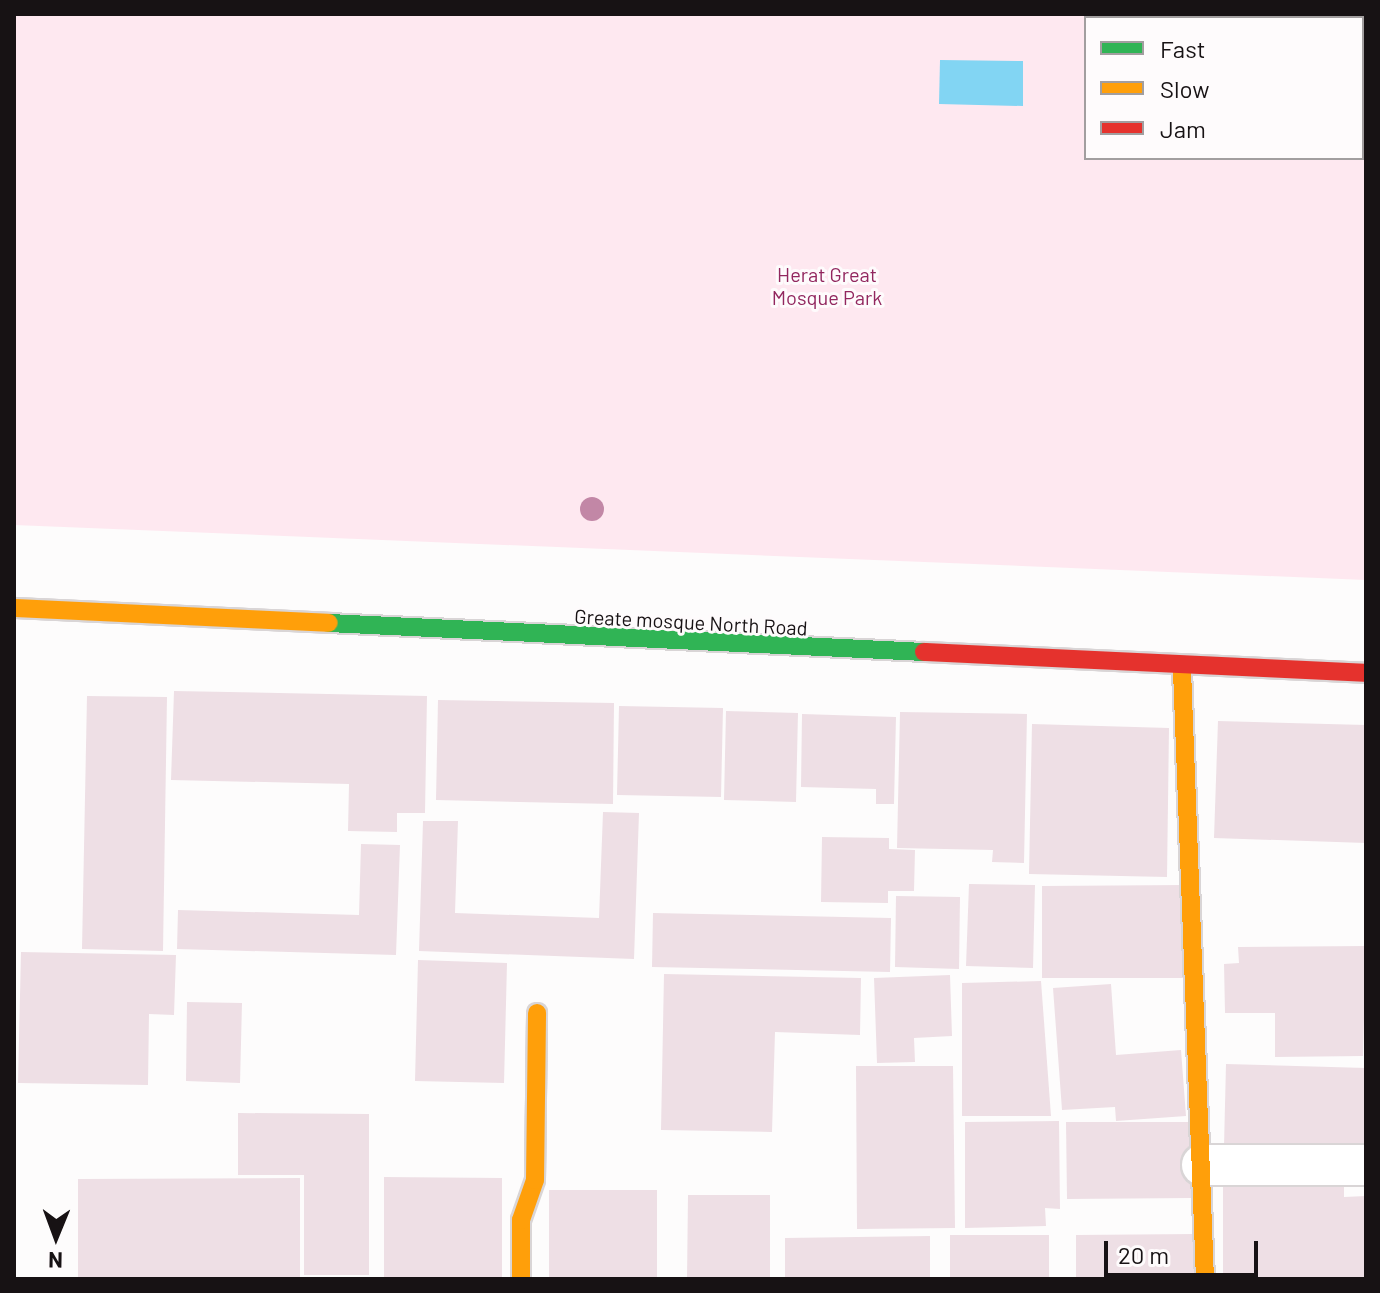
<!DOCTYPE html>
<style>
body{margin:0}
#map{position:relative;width:1380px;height:1293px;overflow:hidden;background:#fdfcfc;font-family:Barlow,sans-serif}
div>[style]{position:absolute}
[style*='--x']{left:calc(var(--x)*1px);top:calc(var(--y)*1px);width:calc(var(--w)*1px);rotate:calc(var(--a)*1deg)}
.green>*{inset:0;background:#fee8f0}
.water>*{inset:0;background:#82d5f3}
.building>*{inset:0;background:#eedfe5}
.roads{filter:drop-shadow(2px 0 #d9d5d6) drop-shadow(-2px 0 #d9d5d6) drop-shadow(0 2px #d9d5d6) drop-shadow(0 -2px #d9d5d6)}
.street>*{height:40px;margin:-20px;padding:0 20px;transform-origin:20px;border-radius:20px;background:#fff}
.fast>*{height:18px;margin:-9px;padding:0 9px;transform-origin:9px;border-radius:9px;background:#30b455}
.slow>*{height:18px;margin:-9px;padding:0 9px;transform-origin:9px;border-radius:9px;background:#ff9f0a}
.jam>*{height:18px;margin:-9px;padding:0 9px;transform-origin:9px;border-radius:9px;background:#e5322d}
.trees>*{width:24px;height:24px;margin:-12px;border-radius:50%;background:#c287a6}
span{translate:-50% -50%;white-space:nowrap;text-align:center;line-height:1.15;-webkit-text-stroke:6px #fefbfc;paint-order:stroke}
.park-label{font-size:20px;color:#92275f}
.street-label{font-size:20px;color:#171214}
.frame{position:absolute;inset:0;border:16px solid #171214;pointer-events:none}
.legend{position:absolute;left:1084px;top:16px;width:280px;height:144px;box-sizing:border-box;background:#fefbfc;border:2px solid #a29e9f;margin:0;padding:10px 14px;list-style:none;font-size:24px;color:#171214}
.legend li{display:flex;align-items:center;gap:16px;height:40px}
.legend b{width:40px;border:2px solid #a29e9f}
.north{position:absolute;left:16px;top:1197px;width:80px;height:80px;-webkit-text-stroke:6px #fefbfc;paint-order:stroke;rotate:181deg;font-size:22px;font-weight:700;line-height:32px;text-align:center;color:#171214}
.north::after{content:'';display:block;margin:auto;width:28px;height:36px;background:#171214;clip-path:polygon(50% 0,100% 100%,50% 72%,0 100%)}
.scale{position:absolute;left:1104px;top:1241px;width:154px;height:36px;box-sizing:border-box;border:4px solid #171214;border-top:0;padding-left:10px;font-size:24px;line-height:28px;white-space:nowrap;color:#171214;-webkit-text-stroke:6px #fefbfc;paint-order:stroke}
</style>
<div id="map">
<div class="green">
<i style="clip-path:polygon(evenodd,14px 14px,1366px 14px,1366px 580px,14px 525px,14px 14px,1086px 18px,1362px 18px,1362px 158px,1086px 158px,1086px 18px)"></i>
</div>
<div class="water">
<i style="clip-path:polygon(940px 60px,1023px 61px,1023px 106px,939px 104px)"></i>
</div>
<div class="building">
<i style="clip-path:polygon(174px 691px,427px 696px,425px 813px,397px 813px,397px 832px,348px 831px,349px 784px,171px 780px)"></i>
<i style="clip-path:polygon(87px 696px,167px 697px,163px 951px,82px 949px)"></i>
<i style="clip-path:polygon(438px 700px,614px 703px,613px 804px,436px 800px)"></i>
<i style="clip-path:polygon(619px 706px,723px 708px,721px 797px,617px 795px)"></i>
<i style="clip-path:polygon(726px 711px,798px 713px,796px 802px,724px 800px)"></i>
<i style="clip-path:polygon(900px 712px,1027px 714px,1024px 863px,992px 862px,993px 850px,897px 848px)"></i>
<i style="clip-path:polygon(802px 714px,896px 717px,894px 804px,876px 804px,876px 789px,801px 787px)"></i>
<i style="clip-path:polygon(1218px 721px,1366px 725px,1366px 843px,1214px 838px)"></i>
<i style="clip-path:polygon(1032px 724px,1169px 728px,1167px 877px,1029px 874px)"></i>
<i style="clip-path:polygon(603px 812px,639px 813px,634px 959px,419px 951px,423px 821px,458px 821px,455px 913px,599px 918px)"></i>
<i style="clip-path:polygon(822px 837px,889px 838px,889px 849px,915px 850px,914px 891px,888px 891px,888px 903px,821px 902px)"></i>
<i style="clip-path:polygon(361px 844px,400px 845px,396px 955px,177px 949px,178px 910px,359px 915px)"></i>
<i style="clip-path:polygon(969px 884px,1035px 885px,1033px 968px,966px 966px)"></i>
<i style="clip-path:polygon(1184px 885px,1184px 978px,1042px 978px,1042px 886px)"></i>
<i style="clip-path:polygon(896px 896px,960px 897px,959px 969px,895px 967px)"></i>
<i style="clip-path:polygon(653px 913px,891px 918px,890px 972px,652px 967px)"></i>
<i style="clip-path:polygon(1366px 946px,1363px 1056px,1275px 1057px,1275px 1013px,1225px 1013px,1224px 964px,1239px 963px,1238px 947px)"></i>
<i style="clip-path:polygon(21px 952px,176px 955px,174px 1015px,149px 1014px,148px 1085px,18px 1083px)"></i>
<i style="clip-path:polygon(418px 960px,507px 963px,504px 1083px,415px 1081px)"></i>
<i style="clip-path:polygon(664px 974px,861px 978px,860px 1035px,775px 1032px,772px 1132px,661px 1130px)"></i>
<i style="clip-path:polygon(950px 975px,952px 1036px,914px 1038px,915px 1062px,877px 1063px,874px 978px)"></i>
<i style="clip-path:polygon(1041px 981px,1051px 1116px,962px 1116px,962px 983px)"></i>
<i style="clip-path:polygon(1111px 984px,1116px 1055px,1181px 1050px,1186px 1116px,1116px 1121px,1115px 1107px,1062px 1110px,1053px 988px)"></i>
<i style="clip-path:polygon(187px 1002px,242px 1003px,240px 1083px,186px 1081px)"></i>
<i style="clip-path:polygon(1226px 1064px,1366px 1068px,1366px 1150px,1224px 1146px)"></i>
<i style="clip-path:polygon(856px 1066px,953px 1066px,955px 1228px,857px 1229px)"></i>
<i style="clip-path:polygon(238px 1113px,369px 1114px,369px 1275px,304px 1275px,304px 1175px,238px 1175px)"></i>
<i style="clip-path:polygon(1059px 1121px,1060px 1209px,1045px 1208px,1046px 1226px,965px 1228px,965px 1122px)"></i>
<i style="clip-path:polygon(1066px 1122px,1191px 1122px,1191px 1198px,1067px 1199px)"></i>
<i style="clip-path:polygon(1344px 1175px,1344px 1197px,1366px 1196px,1366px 1279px,1223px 1279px,1223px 1176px)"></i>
<i style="clip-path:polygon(384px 1177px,502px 1178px,502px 1279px,384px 1279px)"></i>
<i style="clip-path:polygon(300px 1178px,300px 1279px,78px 1279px,78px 1179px)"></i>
<i style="clip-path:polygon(549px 1190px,657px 1190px,657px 1279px,549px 1279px)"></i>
<i style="clip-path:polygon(688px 1195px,770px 1195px,770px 1279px,687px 1279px)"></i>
<i style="clip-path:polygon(1195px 1234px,1195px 1279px,1076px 1279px,1076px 1235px)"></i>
<i style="clip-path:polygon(950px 1235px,1049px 1235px,1049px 1279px,950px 1279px)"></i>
<i style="clip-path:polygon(930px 1236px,930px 1279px,785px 1279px,785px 1238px)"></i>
</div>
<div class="roads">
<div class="street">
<i style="--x:1202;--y:1165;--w:164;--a:0"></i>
</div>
<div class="fast">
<i style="--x:329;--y:623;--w:596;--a:2.79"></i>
</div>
<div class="slow">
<i style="--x:14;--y:608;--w:315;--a:2.7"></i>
<i style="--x:1182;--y:670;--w:609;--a:87.84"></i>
<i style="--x:521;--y:1279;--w:59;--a:-90"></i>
<i style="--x:521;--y:1220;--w:42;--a:-70.7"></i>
<i style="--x:535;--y:1180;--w:167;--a:-89.3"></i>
</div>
<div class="jam">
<i style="--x:924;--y:652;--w:442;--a:2.7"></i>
</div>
</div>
<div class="trees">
<i style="left:592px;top:509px"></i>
</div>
<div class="park-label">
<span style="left:827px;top:286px">Herat Great<br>Mosque Park</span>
</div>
<div class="street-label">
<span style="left:691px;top:622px;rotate:3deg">Greate mosque North Road</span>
</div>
<div class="frame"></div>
<ul class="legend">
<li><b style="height:10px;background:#30b455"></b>Fast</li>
<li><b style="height:10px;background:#ff9f0a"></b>Slow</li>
<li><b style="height:10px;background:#e5322d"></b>Jam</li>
</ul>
<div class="north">N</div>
<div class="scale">20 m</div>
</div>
